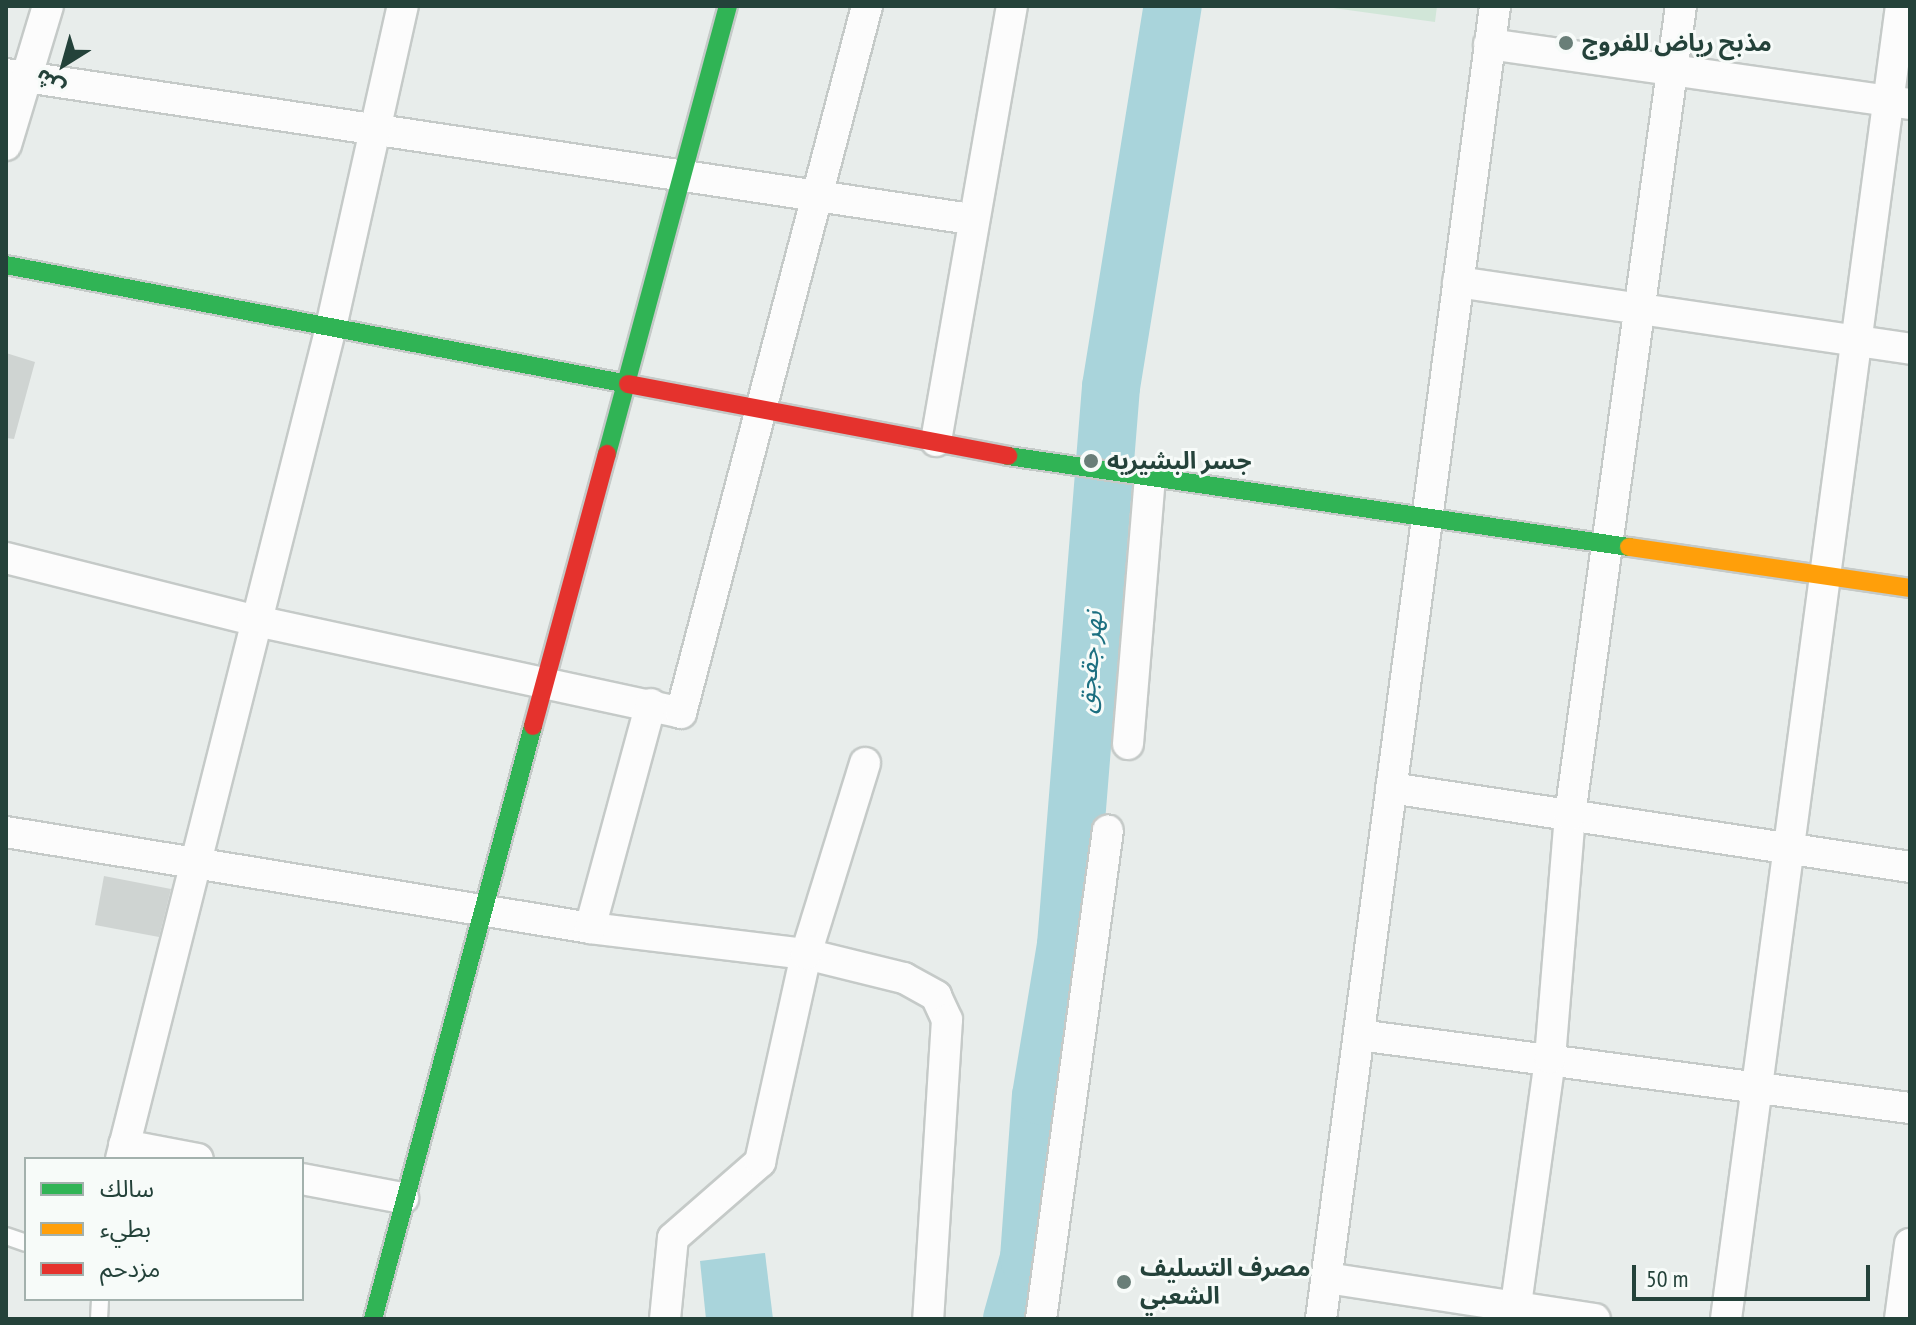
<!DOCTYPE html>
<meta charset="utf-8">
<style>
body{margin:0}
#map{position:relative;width:1916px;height:1325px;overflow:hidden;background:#e8edeb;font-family:"PT Sans Narrow","Noto Sans Arabic",sans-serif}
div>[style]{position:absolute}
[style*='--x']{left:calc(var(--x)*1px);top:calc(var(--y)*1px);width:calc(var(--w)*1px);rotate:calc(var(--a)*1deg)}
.green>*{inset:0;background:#d1e6d8}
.water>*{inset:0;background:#a9d4db}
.river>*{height:58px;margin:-29px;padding:0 29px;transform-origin:29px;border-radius:29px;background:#a9d4db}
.building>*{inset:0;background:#cfd4d2}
.roads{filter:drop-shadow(2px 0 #c5cac8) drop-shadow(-2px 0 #c5cac8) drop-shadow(0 2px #c5cac8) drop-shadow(0 -2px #c5cac8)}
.lane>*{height:16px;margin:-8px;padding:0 8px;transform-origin:8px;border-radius:8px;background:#fcfcfc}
.street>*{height:30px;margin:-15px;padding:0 15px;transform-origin:15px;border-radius:15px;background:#fcfcfc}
.fast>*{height:18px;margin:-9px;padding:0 9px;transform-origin:9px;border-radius:9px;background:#30b455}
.slow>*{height:18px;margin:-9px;padding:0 9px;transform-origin:9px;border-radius:9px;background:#ff9f0a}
.jam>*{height:18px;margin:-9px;padding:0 9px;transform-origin:9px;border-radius:9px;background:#e5322d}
.dots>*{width:22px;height:22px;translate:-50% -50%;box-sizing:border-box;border:4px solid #f7fbf9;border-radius:50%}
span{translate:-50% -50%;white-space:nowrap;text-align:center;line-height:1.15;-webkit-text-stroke:6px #f7fbf9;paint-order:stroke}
.poi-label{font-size:24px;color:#24423a;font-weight:700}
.left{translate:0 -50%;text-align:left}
.water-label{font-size:26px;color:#1c6f80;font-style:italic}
.frame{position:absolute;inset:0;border:8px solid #24423a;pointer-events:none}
.legend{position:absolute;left:24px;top:1157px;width:280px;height:144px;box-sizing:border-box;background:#f7fbf9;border:2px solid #a3b1ad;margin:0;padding:10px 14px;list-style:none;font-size:24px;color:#24423a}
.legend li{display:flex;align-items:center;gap:16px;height:40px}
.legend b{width:40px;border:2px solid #a3b1ad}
.north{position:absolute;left:24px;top:24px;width:80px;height:80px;-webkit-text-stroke:6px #f7fbf9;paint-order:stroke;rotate:217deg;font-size:22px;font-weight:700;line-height:32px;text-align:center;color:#24423a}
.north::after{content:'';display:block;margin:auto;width:28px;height:36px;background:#24423a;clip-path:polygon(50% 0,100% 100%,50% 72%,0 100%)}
.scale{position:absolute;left:1632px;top:1265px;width:238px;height:36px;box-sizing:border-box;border:4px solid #24423a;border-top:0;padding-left:10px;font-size:24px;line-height:28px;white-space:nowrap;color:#24423a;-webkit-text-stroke:6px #f7fbf9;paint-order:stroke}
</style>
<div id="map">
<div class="green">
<i style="clip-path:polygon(1319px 6px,1437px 6px,1435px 22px)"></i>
</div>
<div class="water">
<i style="clip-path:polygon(765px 1253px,773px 1319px,706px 1319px,700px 1261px)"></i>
</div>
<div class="river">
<i style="--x:1012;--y:1319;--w:63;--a:-74.4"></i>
<i style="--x:1029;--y:1258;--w:162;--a:-85.8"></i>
<i style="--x:1041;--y:1096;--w:153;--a:-80.6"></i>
<i style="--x:1066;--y:945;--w:560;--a:-85.39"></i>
<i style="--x:1111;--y:387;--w:386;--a:-80.8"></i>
</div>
<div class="building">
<i style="clip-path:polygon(6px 353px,35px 362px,14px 439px,6px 438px)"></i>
<i style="clip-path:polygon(104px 876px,171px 889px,159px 937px,95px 925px)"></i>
</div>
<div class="roads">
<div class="lane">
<i style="--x:6;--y:1236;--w:21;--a:19"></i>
<i style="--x:99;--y:1319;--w:20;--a:-87"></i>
</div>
<div class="street">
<i style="--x:1489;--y:44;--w:425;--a:8.1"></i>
<i style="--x:6;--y:74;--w:976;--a:8.55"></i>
<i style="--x:6;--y:145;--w:145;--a:-73.2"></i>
<i style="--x:1458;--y:282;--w:457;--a:8.4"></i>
<i style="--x:936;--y:441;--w:442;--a:-80.1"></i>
<i style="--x:6;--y:558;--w:254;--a:14.1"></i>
<i style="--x:252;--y:620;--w:439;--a:12.2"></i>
<i style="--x:681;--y:713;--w:731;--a:-75.26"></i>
<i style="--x:1128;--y:744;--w:267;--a:-85.3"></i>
<i style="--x:1391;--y:788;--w:525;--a:8.65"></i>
<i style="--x:6;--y:832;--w:592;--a:9.33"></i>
<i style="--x:590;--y:928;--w:218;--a:6.9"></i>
<i style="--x:806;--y:954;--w:101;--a:13.8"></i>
<i style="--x:904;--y:978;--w:37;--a:29"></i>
<i style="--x:936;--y:996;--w:26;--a:65"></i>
<i style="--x:947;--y:1020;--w:300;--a:93.6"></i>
<i style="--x:590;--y:928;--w:232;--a:-74.8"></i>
<i style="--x:1359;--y:1035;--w:556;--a:7.55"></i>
<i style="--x:124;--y:1145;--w:75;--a:10.7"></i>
<i style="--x:121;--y:1159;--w:858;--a:-75.83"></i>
<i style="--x:331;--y:327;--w:329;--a:-77.4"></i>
<i style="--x:302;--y:1179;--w:103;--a:10.7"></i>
<i style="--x:1327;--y:1278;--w:271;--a:8.7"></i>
<i style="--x:665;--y:1319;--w:81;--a:-84.4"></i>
<i style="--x:673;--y:1238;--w:116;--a:-41.1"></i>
<i style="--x:760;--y:1162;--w:213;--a:-77.5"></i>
<i style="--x:806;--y:954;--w:200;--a:-72.8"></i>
<i style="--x:1041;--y:1319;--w:493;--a:-82.2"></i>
<i style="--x:1321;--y:1319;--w:1324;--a:-82.45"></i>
<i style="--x:1514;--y:1319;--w:263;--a:-82.1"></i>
<i style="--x:1550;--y:1058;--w:244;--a:-85.3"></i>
<i style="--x:1570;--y:815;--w:817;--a:-82.19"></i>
<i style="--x:1726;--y:1319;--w:1325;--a:-82.41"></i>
<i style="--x:1900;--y:1319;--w:76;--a:-82.4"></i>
</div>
<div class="fast">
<i style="--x:6;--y:265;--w:633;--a:10.83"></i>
<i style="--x:607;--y:454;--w:464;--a:-74.9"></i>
<i style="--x:1008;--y:456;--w:628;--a:8.34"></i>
<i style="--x:373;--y:1319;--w:614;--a:-74.9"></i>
</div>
<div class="slow">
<i style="--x:1629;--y:547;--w:284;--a:8.3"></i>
</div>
<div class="jam">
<i style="--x:628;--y:384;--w:387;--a:10.7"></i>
<i style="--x:533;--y:726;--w:282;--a:-74.8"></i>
</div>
</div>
<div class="dots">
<i style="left:1566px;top:43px;background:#697e78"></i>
<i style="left:1091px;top:461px;background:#697e78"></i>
<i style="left:1124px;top:1282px;background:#697e78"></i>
</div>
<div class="poi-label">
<span class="left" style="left:1582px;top:43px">مذبح رياض للفروج</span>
<span class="left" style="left:1107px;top:461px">جسر البشيريه</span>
<span class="left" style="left:1140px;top:1282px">مصرف التسليف<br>الشعبي</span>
</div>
<div class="water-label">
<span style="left:1089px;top:662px;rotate:-85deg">نهر جقجق</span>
</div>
<div class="frame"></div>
<ul class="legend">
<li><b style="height:10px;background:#30b455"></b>سالك</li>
<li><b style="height:10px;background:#ff9f0a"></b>بطيء</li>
<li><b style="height:10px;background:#e5322d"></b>مزدحم</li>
</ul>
<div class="north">ش</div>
<div class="scale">50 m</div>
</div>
